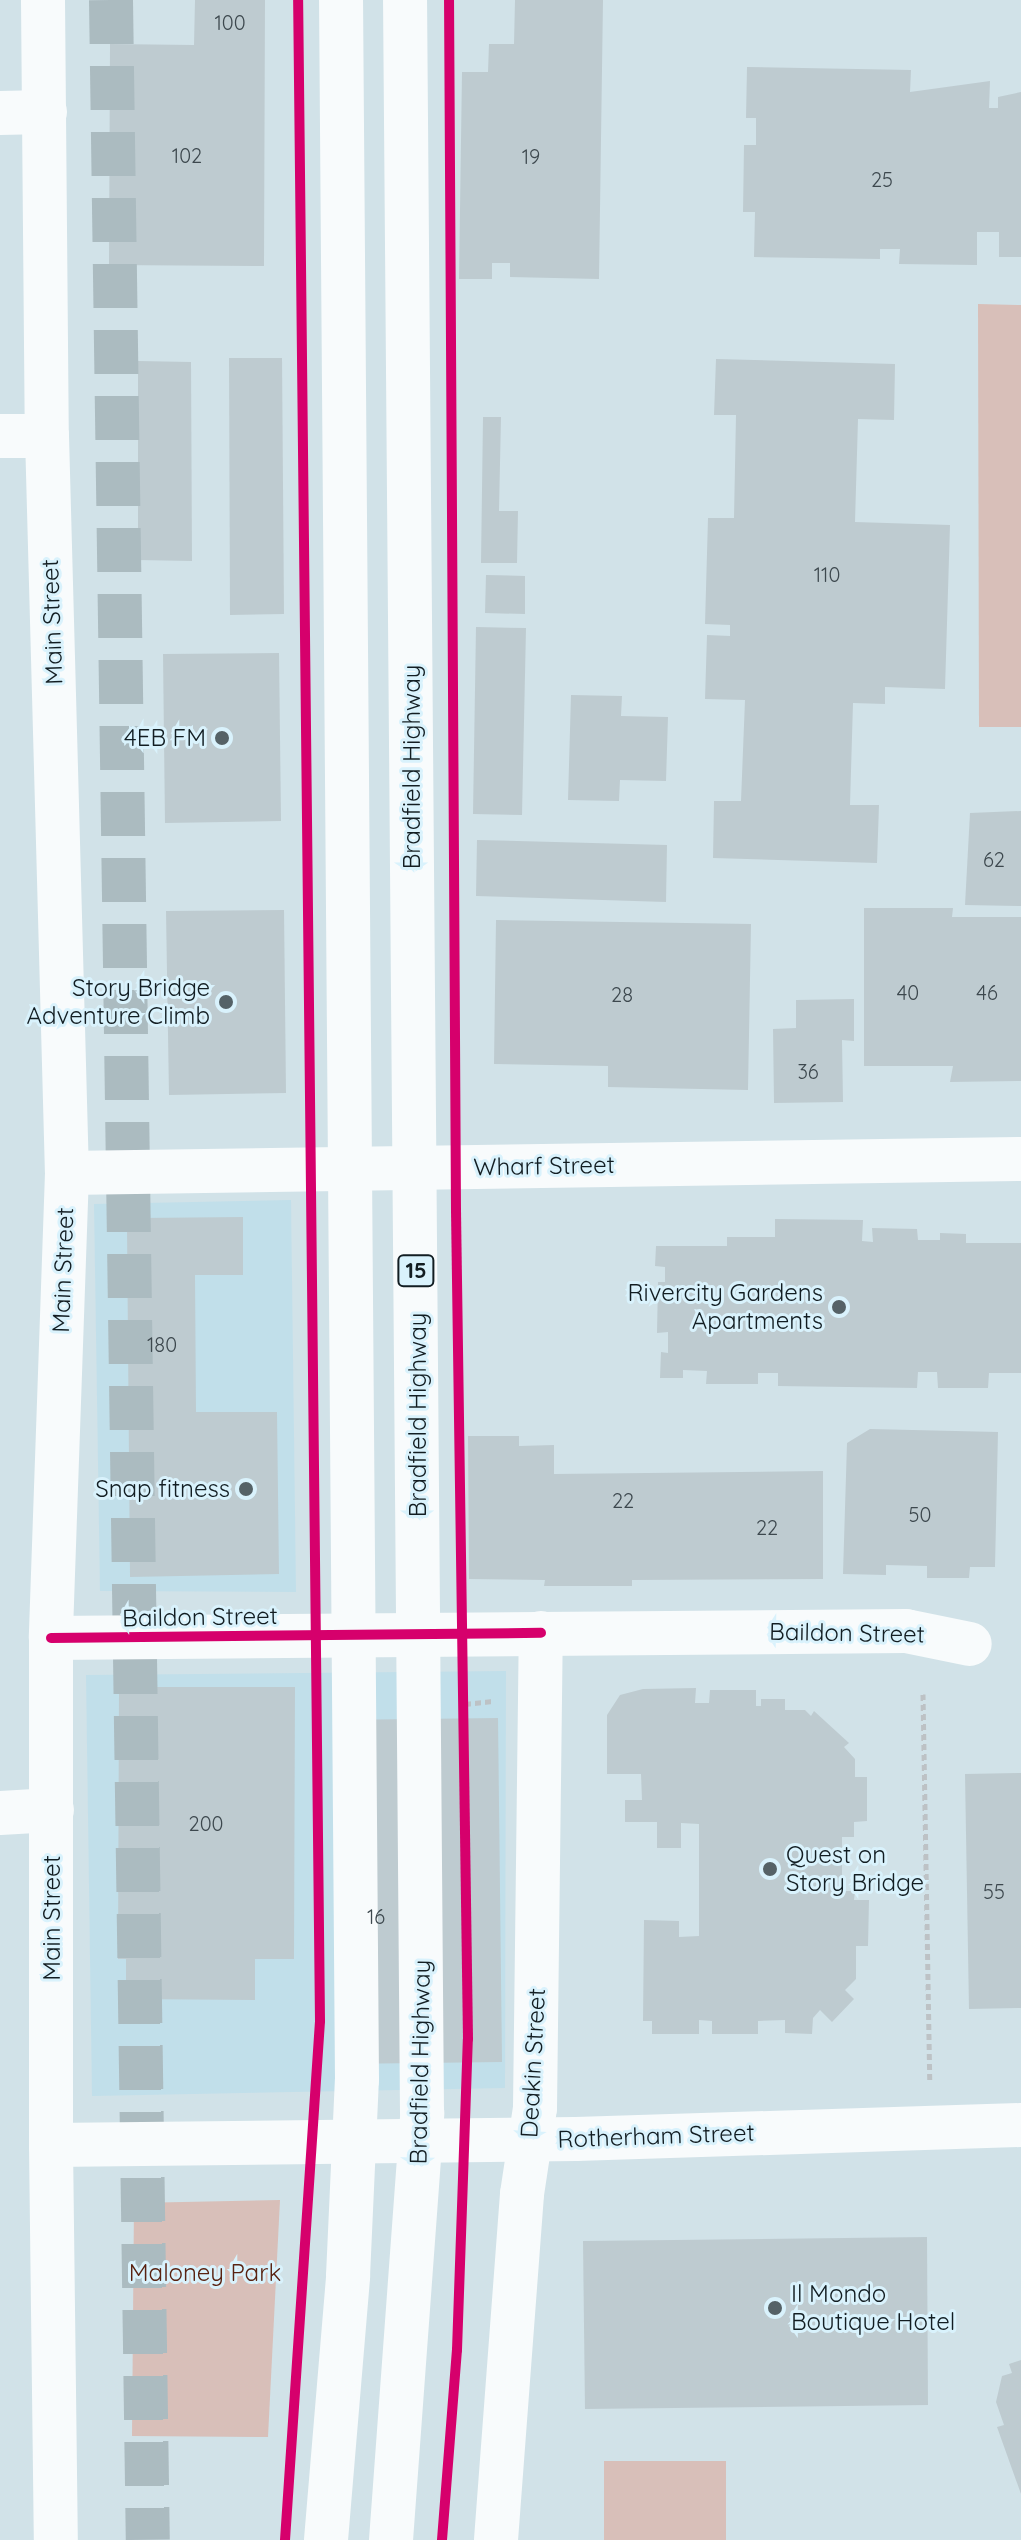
<!DOCTYPE html>
<style>
body{margin:0}
#map{position:relative;width:1021px;height:2540px;overflow:hidden;background:#d1e2e8;font-family:Quicksand,sans-serif}
div>[style]{position:absolute}
[style*='--x']{left:calc(var(--x)*1px);top:calc(var(--y)*1px);width:calc(var(--w)*1px);rotate:calc(var(--a)*1deg)}
.built>*{inset:0;background:#c1dfea}
.green>*{inset:0;background:#d8bfb9}
.building>*{inset:0;background:#becbd0}
.highway-tunnel>*{height:44px;margin-top:-22px;transform-origin:0;background:repeating-linear-gradient(90deg,#abbbc0 0 44px,transparent 0 66px)}
.path>*{height:5px;margin-top:-2.5px;transform-origin:0;background:repeating-linear-gradient(90deg,#bdc2c5 0 6px,transparent 0 10px)}
.minor>*{height:44px;margin:-22px;padding:0 22px;transform-origin:22px;border-radius:22px;background:#f8fbfc}
.highway>*{height:44px;margin:-22px;padding:0 22px;transform-origin:22px;border-radius:22px;background:#f8fbfc}
.cycleway>*{height:10px;margin:-5px;padding:0 5px;transform-origin:5px;border-radius:5px;background:#d6006c}
.dots>*{width:22px;height:22px;translate:-50% -50%;box-sizing:border-box;border:4px solid #d9f2fc;border-radius:50%}
span{translate:-50% -50%;white-space:nowrap;text-align:center;line-height:1.15;-webkit-text-stroke:6px #d9f2fc;paint-order:stroke}
.number-label{font-size:20px;color:#3d484e}
.number-label span{-webkit-text-stroke-width:0}
.shield-label span{padding:2px 6px;background:#d9f2fc;border:2px solid;border-radius:6px;-webkit-text-stroke-width:0}
.shield-label{font-size:22px;color:#121d22;font-weight:700}
.street-label{font-size:24px;color:#121d22}
.poi-label{font-size:24px;color:#121d22}
.right{translate:-100% -50%;text-align:right}
.left{translate:0 -50%;text-align:left}
.park-label{font-size:24px;color:#592211}
</style>
<div id="map">
<div class="built">
<i style="clip-path:polygon(291px 1200px,296px 1592px,100px 1591px,94px 1204px)"></i>
<i style="clip-path:polygon(506px 1671px,505px 2088px,92px 2096px,86px 1675px)"></i>
</div>
<div class="green">
<i style="clip-path:polygon(978px 304px,1021px 305px,1021px 727px,979px 727px)"></i>
<i style="clip-path:polygon(280px 2200px,268px 2437px,132px 2436px,134px 2203px)"></i>
<i style="clip-path:polygon(604px 2461px,726px 2461px,726px 2540px,604px 2540px)"></i>
</div>
<div class="building">
<i style="clip-path:polygon(195px 0,265px 0,264px 266px,109px 265px,110px 44px,194px 45px)"></i>
<i style="clip-path:polygon(515px 0,603px 0,599px 279px,510px 277px,510px 263px,492px 263px,492px 279px,459px 279px,462px 72px,488px 72px,489px 44px,514px 44px)"></i>
<i style="clip-path:polygon(747px 67px,911px 70px,910px 92px,990px 81px,989px 108px,998px 108px,998px 97px,1021px 92px,1021px 257px,999px 257px,999px 232px,977px 232px,977px 265px,899px 264px,900px 249px,880px 249px,880px 259px,754px 257px,755px 212px,743px 212px,744px 145px,756px 145px,756px 118px,746px 118px)"></i>
<i style="clip-path:polygon(229px 358px,282px 358px,284px 614px,230px 615px)"></i>
<i style="clip-path:polygon(716px 359px,895px 364px,894px 420px,858px 419px,855px 522px,950px 525px,945px 689px,885px 687px,885px 704px,853px 703px,850px 805px,879px 805px,877px 863px,713px 858px,714px 801px,741px 801px,745px 700px,705px 699px,707px 635px,730px 636px,730px 625px,705px 624px,708px 518px,734px 518px,736px 415px,714px 415px)"></i>
<i style="clip-path:polygon(138px 361px,191px 362px,192px 561px,138px 560px)"></i>
<i style="clip-path:polygon(483px 417px,501px 417px,499px 511px,518px 511px,517px 563px,481px 563px)"></i>
<i style="clip-path:polygon(486px 575px,525px 576px,525px 614px,485px 613px)"></i>
<i style="clip-path:polygon(476px 627px,526px 628px,522px 815px,473px 814px)"></i>
<i style="clip-path:polygon(279px 653px,281px 821px,165px 823px,163px 654px)"></i>
<i style="clip-path:polygon(571px 695px,622px 696px,621px 716px,668px 717px,666px 781px,620px 780px,619px 801px,568px 800px)"></i>
<i style="clip-path:polygon(1021px 811px,1021px 906px,965px 905px,970px 813px)"></i>
<i style="clip-path:polygon(477px 840px,667px 845px,666px 902px,476px 896px)"></i>
<i style="clip-path:polygon(864px 908px,953px 908px,952px 917px,1021px 917px,1021px 1081px,950px 1082px,953px 1066px,864px 1066px)"></i>
<i style="clip-path:polygon(284px 910px,286px 1093px,169px 1095px,166px 911px)"></i>
<i style="clip-path:polygon(496px 920px,751px 924px,748px 1090px,608px 1087px,608px 1066px,494px 1064px)"></i>
<i style="clip-path:polygon(854px 999px,854px 1041px,842px 1040px,843px 1102px,774px 1103px,773px 1029px,796px 1028px,796px 1000px)"></i>
<i style="clip-path:polygon(243px 1217px,243px 1275px,195px 1275px,196px 1412px,277px 1412px,279px 1574px,130px 1577px,127px 1226px,140px 1218px)"></i>
<i style="clip-path:polygon(775px 1219px,863px 1220px,862px 1241px,873px 1242px,872px 1228px,917px 1229px,918px 1240px,940px 1240px,940px 1233px,966px 1234px,966px 1243px,1021px 1243px,1021px 1373px,989px 1373px,988px 1388px,938px 1388px,937px 1372px,918px 1372px,917px 1388px,778px 1386px,778px 1373px,758px 1373px,758px 1384px,706px 1384px,707px 1371px,683px 1370px,683px 1378px,660px 1378px,661px 1352px,668px 1353px,668px 1332px,657px 1333px,658px 1282px,665px 1282px,665px 1267px,655px 1266px,656px 1246px,727px 1246px,727px 1237px,775px 1237px)"></i>
<i style="clip-path:polygon(870px 1429px,998px 1432px,995px 1567px,970px 1567px,969px 1578px,927px 1578px,927px 1566px,886px 1565px,886px 1575px,843px 1574px,847px 1443px)"></i>
<i style="clip-path:polygon(468px 1436px,519px 1436px,519px 1446px,554px 1445px,554px 1474px,823px 1471px,823px 1579px,632px 1580px,632px 1586px,544px 1586px,545px 1580px,469px 1579px)"></i>
<i style="clip-path:polygon(119px 1687px,295px 1687px,294px 1959px,255px 1959px,255px 2000px,126px 1999px,126px 1959px,118px 1959px)"></i>
<i style="clip-path:polygon(696px 1688px,695px 1703px,709px 1703px,710px 1690px,756px 1690px,756px 1706px,761px 1706px,761px 1699px,785px 1699px,785px 1710px,805px 1710px,811px 1716px,814px 1711px,849px 1743px,844px 1747px,855px 1759px,855px 1777px,867px 1777px,867px 1821px,854px 1822px,854px 1837px,842px 1837px,842px 1891px,855px 1891px,854px 1900px,869px 1900px,868px 1946px,856px 1946px,856px 1979px,845px 1990px,854px 1999px,832px 2022px,820px 2010px,813px 2018px,812px 2034px,785px 2033px,785px 2020px,758px 2021px,758px 2034px,712px 2034px,712px 2021px,699px 2020px,699px 2034px,652px 2034px,652px 2021px,643px 2021px,644px 1920px,679px 1921px,679px 1937px,699px 1936px,699px 1824px,681px 1823px,681px 1848px,657px 1848px,657px 1822px,625px 1822px,625px 1800px,642px 1800px,641px 1774px,607px 1774px,607px 1715px,620px 1695px,643px 1689px)"></i>
<i style="clip-path:polygon(498px 1718px,502px 2062px,339px 2064px,335px 1720px)"></i>
<i style="clip-path:polygon(1021px 1773px,1021px 2008px,969px 2009px,965px 1774px)"></i>
<i style="clip-path:polygon(927px 2237px,928px 2405px,585px 2409px,583px 2241px)"></i>
<i style="clip-path:polygon(1021px 2360px,1021px 2494px,997px 2427px,1004px 2425px,996px 2402px,1002px 2376px,1012px 2373px,1009px 2364px)"></i>
</div>
<div class="highway-tunnel">
<i style="--x:111;--y:0;--w:2540;--a:89.17"></i>
</div>
<div class="path">
<i style="--x:923;--y:1694;--w:387;--a:89"></i>
<i style="--x:465;--y:1704;--w:28;--a:-6"></i>
</div>
<div class="minor">
<i style="--x:43;--y:0;--w:436;--a:89.5"></i>
<i style="--x:47;--y:436;--w:737;--a:88.45"></i>
<i style="--x:67;--y:1173;--w:465;--a:92"></i>
<i style="--x:51;--y:1638;--w:507;--a:90"></i>
<i style="--x:51;--y:2145;--w:395;--a:89.3"></i>
<i style="--x:0;--y:113;--w:45;--a:-1.3"></i>
<i style="--x:0;--y:436;--w:47;--a:0"></i>
<i style="--x:67;--y:1173;--w:954;--a:-0.84"></i>
<i style="--x:51;--y:1638;--w:855;--a:-0.47"></i>
<i style="--x:906;--y:1631;--w:65;--a:11.5"></i>
<i style="--x:0;--y:1813;--w:52;--a:-3.3"></i>
<i style="--x:51;--y:2145;--w:525;--a:-0.65"></i>
<i style="--x:576;--y:2139;--w:445;--a:-1.8"></i>
<i style="--x:496;--y:2540;--w:347;--a:-85.7"></i>
<i style="--x:522;--y:2194;--w:87;--a:-81.4"></i>
<i style="--x:535;--y:2108;--w:475;--a:-89.3"></i>
</div>
<div class="highway">
<i style="--x:326;--y:2540;--w:265;--a:-85.2"></i>
<i style="--x:348;--y:2276;--w:196;--a:-87.4"></i>
<i style="--x:357;--y:2080;--w:2080;--a:-90.44"></i>
<i style="--x:391;--y:2540;--w:428;--a:-85.8"></i>
<i style="--x:422;--y:2113;--w:2113;--a:-90.46"></i>
</div>
<div class="cycleway">
<i style="--x:51;--y:1638;--w:490;--a:-0.6"></i>
<i style="--x:285;--y:2540;--w:520;--a:-86.14"></i>
<i style="--x:320;--y:2021;--w:2021;--a:-90.62"></i>
<i style="--x:442;--y:2540;--w:191;--a:-85.5"></i>
<i style="--x:457;--y:2350;--w:311;--a:-88"></i>
<i style="--x:468;--y:2039;--w:829;--a:-90.83"></i>
<i style="--x:456;--y:1210;--w:1210;--a:-90.33"></i>
</div>
<div class="dots">
<i style="left:222px;top:738px;background:#556267"></i>
<i style="left:226px;top:1002px;background:#556267"></i>
<i style="left:839px;top:1307px;background:#556267"></i>
<i style="left:246px;top:1489px;background:#556267"></i>
<i style="left:770px;top:1869px;background:#556267"></i>
<i style="left:775px;top:2308px;background:#556267"></i>
</div>
<div class="number-label">
<span style="left:230px;top:22px">100</span>
<span style="left:187px;top:155px">102</span>
<span style="left:531px;top:156px">19</span>
<span style="left:882px;top:179px">25</span>
<span style="left:827px;top:574px">110</span>
<span style="left:994px;top:859px">62</span>
<span style="left:908px;top:992px">40</span>
<span style="left:987px;top:992px">46</span>
<span style="left:622px;top:994px">28</span>
<span style="left:808px;top:1071px">36</span>
<span style="left:162px;top:1344px">180</span>
<span style="left:623px;top:1500px">22</span>
<span style="left:920px;top:1514px">50</span>
<span style="left:767px;top:1527px">22</span>
<span style="left:206px;top:1823px">200</span>
<span style="left:994px;top:1891px">55</span>
<span style="left:376px;top:1916px">16</span>
</div>
<div class="shield-label">
<span style="left:416px;top:1271px">15</span>
</div>
<div class="street-label">
<span style="left:52px;top:622px;rotate:-92deg">Main Street</span>
<span style="left:412px;top:767px;rotate:-90deg">Bradfield Highway</span>
<span style="left:544px;top:1166px;rotate:-1deg">Wharf Street</span>
<span style="left:63px;top:1270px;rotate:-88deg">Main Street</span>
<span style="left:418px;top:1415px;rotate:-90deg">Bradfield Highway</span>
<span style="left:200px;top:1617px;rotate:-1deg">Baildon Street</span>
<span style="left:847px;top:1633px;rotate:1deg">Baildon Street</span>
<span style="left:52px;top:1918px;rotate:-90deg">Main Street</span>
<span style="left:420px;top:2062px;rotate:-89deg">Bradfield Highway</span>
<span style="left:533px;top:2063px;rotate:-87deg">Deakin Street</span>
<span style="left:656px;top:2136px;rotate:-2deg">Rotherham Street</span>
</div>
<div class="poi-label">
<span class="right" style="left:206px;top:738px">4EB FM</span>
<span class="right" style="left:210px;top:1002px">Story Bridge<br>Adventure Climb</span>
<span class="right" style="left:823px;top:1307px">Rivercity Gardens<br>Apartments</span>
<span class="right" style="left:230px;top:1489px">Snap fitness</span>
<span class="left" style="left:786px;top:1869px">Quest on<br>Story Bridge</span>
<span class="left" style="left:791px;top:2308px">Il Mondo<br>Boutique Hotel</span>
</div>
<div class="park-label">
<span style="left:205px;top:2273px">Maloney Park</span>
</div>
</div>
